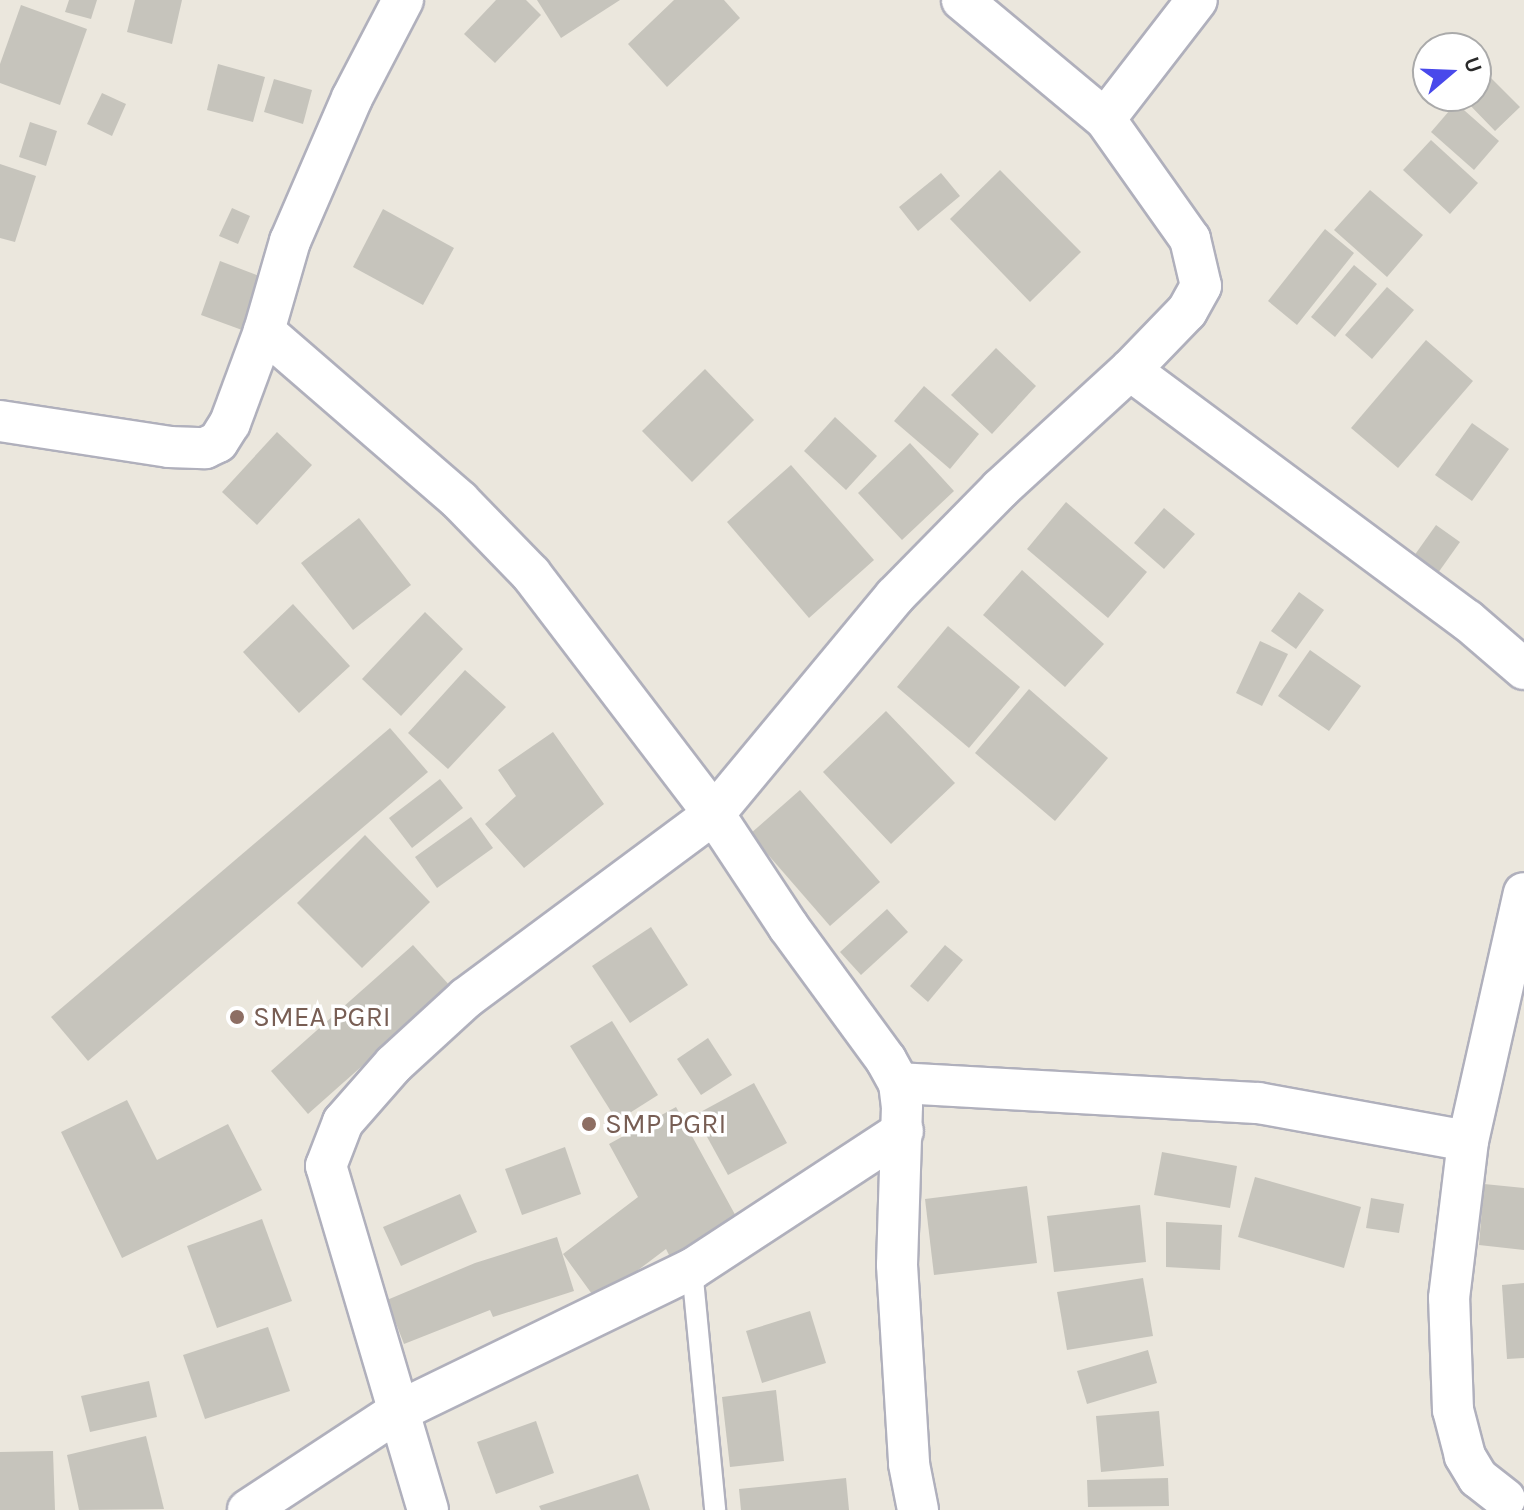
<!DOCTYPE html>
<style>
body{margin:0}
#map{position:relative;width:1524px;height:1510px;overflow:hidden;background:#ebe7dd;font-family:Karla,sans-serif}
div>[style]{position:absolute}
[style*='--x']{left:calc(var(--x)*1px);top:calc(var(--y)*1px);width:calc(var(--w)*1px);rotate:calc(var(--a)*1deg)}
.building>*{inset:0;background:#c6c4bc}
.roads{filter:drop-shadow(2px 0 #b0b0bc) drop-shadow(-2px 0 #b0b0bc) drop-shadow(0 2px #b0b0bc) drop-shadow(0 -2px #b0b0bc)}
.service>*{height:20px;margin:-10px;padding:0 10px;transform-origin:10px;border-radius:10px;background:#fff}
.minor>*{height:40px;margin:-20px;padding:0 20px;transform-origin:20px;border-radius:20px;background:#fff}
.dots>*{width:22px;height:22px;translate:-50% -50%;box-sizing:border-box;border:4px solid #fff;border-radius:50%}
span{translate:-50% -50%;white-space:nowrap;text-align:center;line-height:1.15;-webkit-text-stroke:7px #fff;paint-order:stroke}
.education-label{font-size:28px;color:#785e54}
.left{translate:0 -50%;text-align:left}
.north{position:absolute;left:1412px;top:32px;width:80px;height:80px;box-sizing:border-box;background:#fff;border:2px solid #aaa;border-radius:50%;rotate:71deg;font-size:22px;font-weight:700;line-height:32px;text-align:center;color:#2a2a2a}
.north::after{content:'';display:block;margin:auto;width:28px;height:36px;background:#4949eb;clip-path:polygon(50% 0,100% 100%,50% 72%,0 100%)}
</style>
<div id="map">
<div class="building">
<i style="clip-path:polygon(69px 0,97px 0,91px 19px,65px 12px)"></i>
<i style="clip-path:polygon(135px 0,182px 0,172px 44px,127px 32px)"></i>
<i style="clip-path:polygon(496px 0,526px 0,541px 15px,495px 63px,464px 34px)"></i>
<i style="clip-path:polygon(537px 0,620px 0,561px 38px)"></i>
<i style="clip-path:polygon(674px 0,724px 0,740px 18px,667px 87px,628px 44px)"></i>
<i style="clip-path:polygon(21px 5px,87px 29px,60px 105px,0 83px,0 64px)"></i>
<i style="clip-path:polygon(218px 64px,265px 77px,253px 122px,207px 110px)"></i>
<i style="clip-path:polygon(1489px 76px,1520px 107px,1495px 131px,1465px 100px,1476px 96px)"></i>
<i style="clip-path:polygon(274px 79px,312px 90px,303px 124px,264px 112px)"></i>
<i style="clip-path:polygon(102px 93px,126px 104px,112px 136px,87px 124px)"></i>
<i style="clip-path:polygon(1456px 103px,1499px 141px,1474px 170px,1431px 132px)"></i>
<i style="clip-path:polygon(30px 122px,57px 131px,46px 166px,19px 157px)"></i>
<i style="clip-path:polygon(1431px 140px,1478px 183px,1450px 214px,1403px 170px)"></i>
<i style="clip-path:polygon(0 164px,36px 176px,15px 242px,0 238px)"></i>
<i style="clip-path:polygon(1000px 170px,1081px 252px,1030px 302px,950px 219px)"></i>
<i style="clip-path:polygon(941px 173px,960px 196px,918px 231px,899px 207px)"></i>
<i style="clip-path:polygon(1370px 190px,1423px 235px,1387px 277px,1334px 230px)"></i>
<i style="clip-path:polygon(232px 208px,250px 216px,238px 244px,219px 236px)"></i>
<i style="clip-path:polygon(383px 209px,454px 248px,423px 305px,353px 267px)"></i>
<i style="clip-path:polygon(1325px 229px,1354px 253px,1297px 325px,1268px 301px)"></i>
<i style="clip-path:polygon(220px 261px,272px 281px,253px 334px,201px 315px)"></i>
<i style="clip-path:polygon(1354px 265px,1377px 284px,1335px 337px,1311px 317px)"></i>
<i style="clip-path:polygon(1387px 287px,1414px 310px,1372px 359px,1345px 335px)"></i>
<i style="clip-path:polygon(1426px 340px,1473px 381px,1398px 468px,1351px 428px)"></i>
<i style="clip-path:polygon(996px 348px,1036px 386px,992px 434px,951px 395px)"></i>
<i style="clip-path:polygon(705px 369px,754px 420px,692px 482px,642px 431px)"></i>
<i style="clip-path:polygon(924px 386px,979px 434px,950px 469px,894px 421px)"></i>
<i style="clip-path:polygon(835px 417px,877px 456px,846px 490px,804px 451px)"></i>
<i style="clip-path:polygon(1472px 423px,1509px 449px,1472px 501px,1435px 475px)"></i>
<i style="clip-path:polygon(277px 432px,312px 465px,257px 525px,222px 492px)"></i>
<i style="clip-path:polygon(910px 443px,954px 491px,902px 540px,858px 493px)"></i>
<i style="clip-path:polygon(791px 465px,874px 560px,809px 618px,727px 522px)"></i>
<i style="clip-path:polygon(1066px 502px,1147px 572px,1108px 618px,1027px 549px)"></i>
<i style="clip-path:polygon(1164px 508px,1195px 534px,1164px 569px,1134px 543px)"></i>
<i style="clip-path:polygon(359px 518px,411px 585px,353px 630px,301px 563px)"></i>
<i style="clip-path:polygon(1436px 525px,1460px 542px,1433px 580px,1409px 563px)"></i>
<i style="clip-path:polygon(1022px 570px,1104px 644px,1065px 687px,983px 615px)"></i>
<i style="clip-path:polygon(1299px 592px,1324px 610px,1296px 649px,1271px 631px)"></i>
<i style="clip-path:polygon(293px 604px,350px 666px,299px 713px,243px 652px)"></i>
<i style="clip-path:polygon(425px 612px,463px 649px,401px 716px,362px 679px)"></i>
<i style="clip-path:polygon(948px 626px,1020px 687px,969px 748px,897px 687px)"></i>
<i style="clip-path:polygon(1260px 641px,1288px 654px,1262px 706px,1236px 693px)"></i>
<i style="clip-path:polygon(1310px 650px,1361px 686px,1329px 731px,1278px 696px)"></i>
<i style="clip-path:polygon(465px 670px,506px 707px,448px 769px,408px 733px)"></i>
<i style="clip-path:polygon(1029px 689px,1108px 758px,1055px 821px,975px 753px)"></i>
<i style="clip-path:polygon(886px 711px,955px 783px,891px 844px,823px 772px)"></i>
<i style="clip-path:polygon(390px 728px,428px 772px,88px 1061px,51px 1017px)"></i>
<i style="clip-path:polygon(553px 732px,604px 804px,524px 868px,485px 824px,516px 796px,498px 770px)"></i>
<i style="clip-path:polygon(440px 779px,463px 808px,412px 848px,389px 818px)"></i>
<i style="clip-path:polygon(800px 790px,880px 882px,830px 926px,750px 834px)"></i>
<i style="clip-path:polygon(471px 817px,493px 848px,437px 888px,415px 857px)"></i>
<i style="clip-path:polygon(365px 835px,430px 902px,362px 968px,297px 903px)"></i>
<i style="clip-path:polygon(887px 909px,908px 932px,861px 975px,840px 952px)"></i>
<i style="clip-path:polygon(651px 927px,688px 985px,630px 1023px,592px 966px)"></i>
<i style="clip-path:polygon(413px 945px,451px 987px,308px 1114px,271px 1071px)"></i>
<i style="clip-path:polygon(945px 945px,963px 960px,928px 1002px,910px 986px)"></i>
<i style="clip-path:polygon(612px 1021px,658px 1095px,617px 1121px,570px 1046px)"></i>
<i style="clip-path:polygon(708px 1038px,732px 1075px,701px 1095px,677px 1059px)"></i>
<i style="clip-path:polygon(754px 1083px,787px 1143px,728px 1175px,695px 1115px)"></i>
<i style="clip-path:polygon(127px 1100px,157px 1160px,228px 1124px,262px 1190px,122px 1258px,61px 1132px)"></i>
<i style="clip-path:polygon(676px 1107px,738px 1220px,670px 1257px,666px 1249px,597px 1301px,563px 1254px,638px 1197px,609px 1144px)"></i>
<i style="clip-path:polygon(565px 1147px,581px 1194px,522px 1215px,505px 1169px)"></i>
<i style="clip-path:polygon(1162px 1152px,1237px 1166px,1230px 1208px,1154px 1195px)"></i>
<i style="clip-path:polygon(1255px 1177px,1361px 1207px,1344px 1268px,1238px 1237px)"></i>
<i style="clip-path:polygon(1484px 1184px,1524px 1188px,1524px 1250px,1479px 1245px)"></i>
<i style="clip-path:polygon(1027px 1186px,1037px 1263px,934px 1275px,925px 1199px)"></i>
<i style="clip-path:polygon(460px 1194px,477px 1232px,401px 1266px,383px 1227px)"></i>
<i style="clip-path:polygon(1371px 1198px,1404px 1204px,1399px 1233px,1366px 1228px)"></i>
<i style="clip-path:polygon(1140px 1205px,1146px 1262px,1054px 1272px,1047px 1216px)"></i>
<i style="clip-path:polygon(262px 1219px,292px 1301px,217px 1328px,187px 1246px)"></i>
<i style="clip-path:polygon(1166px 1222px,1222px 1225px,1220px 1270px,1166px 1267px)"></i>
<i style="clip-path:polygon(557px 1237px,574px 1291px,493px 1317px,490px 1310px,404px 1344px,387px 1300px,475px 1263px)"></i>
<i style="clip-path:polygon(1143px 1278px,1153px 1336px,1067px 1350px,1057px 1292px)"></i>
<i style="clip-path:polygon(1524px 1283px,1524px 1358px,1507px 1359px,1502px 1285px)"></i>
<i style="clip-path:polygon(810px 1311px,826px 1363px,762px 1383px,746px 1331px)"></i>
<i style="clip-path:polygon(268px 1327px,290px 1391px,205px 1419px,183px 1355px)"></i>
<i style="clip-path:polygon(1148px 1350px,1157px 1383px,1087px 1404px,1077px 1371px)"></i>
<i style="clip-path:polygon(149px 1381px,157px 1417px,90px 1432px,81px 1396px)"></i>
<i style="clip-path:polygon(776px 1390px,784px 1461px,730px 1467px,722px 1397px)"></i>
<i style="clip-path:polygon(1159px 1411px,1164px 1466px,1101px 1472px,1096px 1416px)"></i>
<i style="clip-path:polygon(536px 1421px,554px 1473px,496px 1494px,477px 1442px)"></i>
<i style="clip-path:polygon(146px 1436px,164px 1509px,79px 1510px,67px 1455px)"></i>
<i style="clip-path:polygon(53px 1451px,55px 1510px,0 1510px,0 1452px)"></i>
<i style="clip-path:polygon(638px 1474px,650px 1510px,541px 1510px,539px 1506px)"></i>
<i style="clip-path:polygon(846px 1478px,849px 1510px,741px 1510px,739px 1489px)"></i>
<i style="clip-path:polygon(1168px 1478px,1169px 1506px,1088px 1507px,1087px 1480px)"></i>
</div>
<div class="roads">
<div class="service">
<i style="--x:692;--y:1269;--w:242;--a:84.5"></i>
</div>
<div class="minor">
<i style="--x:403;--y:0;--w:110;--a:117.5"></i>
<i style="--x:352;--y:98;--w:156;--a:113.4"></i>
<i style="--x:290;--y:241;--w:94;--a:106.1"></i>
<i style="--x:264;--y:331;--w:259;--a:40.9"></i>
<i style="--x:460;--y:501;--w:102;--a:45.8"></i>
<i style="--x:531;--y:574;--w:302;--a:52.7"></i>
<i style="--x:714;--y:814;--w:134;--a:56.5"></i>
<i style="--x:788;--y:926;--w:166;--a:53.8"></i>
<i style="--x:886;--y:1060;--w:26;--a:61"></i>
<i style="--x:899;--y:1083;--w:23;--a:83"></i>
<i style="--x:902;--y:1106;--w:159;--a:91.8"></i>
<i style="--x:897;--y:1265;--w:199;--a:86.5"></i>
<i style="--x:909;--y:1464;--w:47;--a:78.9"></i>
<i style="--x:962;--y:0;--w:186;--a:39.8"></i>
<i style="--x:1105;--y:119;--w:147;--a:54.7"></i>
<i style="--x:1190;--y:239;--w:48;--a:76.8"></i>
<i style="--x:1201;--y:286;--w:29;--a:119"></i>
<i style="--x:1187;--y:311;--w:82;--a:134"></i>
<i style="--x:1130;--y:370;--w:420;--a:36.6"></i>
<i style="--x:1467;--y:620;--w:75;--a:40.7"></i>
<i style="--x:1105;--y:119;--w:150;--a:-52.3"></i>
<i style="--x:0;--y:421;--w:171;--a:8.7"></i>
<i style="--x:169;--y:447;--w:36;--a:2"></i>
<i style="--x:205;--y:448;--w:14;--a:-25"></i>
<i style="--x:218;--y:442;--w:22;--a:-58"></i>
<i style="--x:230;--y:423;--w:98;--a:-69.7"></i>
<i style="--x:899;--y:1083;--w:360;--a:3.2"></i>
<i style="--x:1258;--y:1103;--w:213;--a:10.3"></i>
<i style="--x:1505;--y:1499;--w:34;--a:-142"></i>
<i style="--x:1478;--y:1478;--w:26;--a:-121"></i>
<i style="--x:1465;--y:1456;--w:48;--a:-104.6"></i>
<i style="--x:1453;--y:1410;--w:112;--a:-92"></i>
<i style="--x:1449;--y:1298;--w:158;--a:-83.1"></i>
<i style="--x:1468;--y:1141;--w:254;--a:-77.3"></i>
<i style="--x:248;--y:1510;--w:178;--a:-33.3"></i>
<i style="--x:397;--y:1412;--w:328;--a:-25.9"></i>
<i style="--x:692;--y:1269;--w:252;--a:-33.2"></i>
<i style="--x:428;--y:1510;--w:359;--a:-106.5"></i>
<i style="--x:326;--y:1166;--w:47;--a:-68.9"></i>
<i style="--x:343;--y:1122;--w:77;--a:-48.7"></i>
<i style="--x:394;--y:1064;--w:98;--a:-42.5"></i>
<i style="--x:466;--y:998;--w:309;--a:-36.6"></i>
<i style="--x:714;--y:814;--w:283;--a:-50.3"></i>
<i style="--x:895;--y:596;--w:150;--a:-45.5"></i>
<i style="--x:1000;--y:489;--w:176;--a:-42.5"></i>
</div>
</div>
<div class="dots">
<i style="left:237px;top:1017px;background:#8d6e63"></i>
<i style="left:589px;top:1124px;background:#8d6e63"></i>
</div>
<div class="education-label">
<span class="left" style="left:253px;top:1017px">SMEA PGRI</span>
<span class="left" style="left:605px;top:1124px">SMP PGRI</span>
</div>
<div class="north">U</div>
</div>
